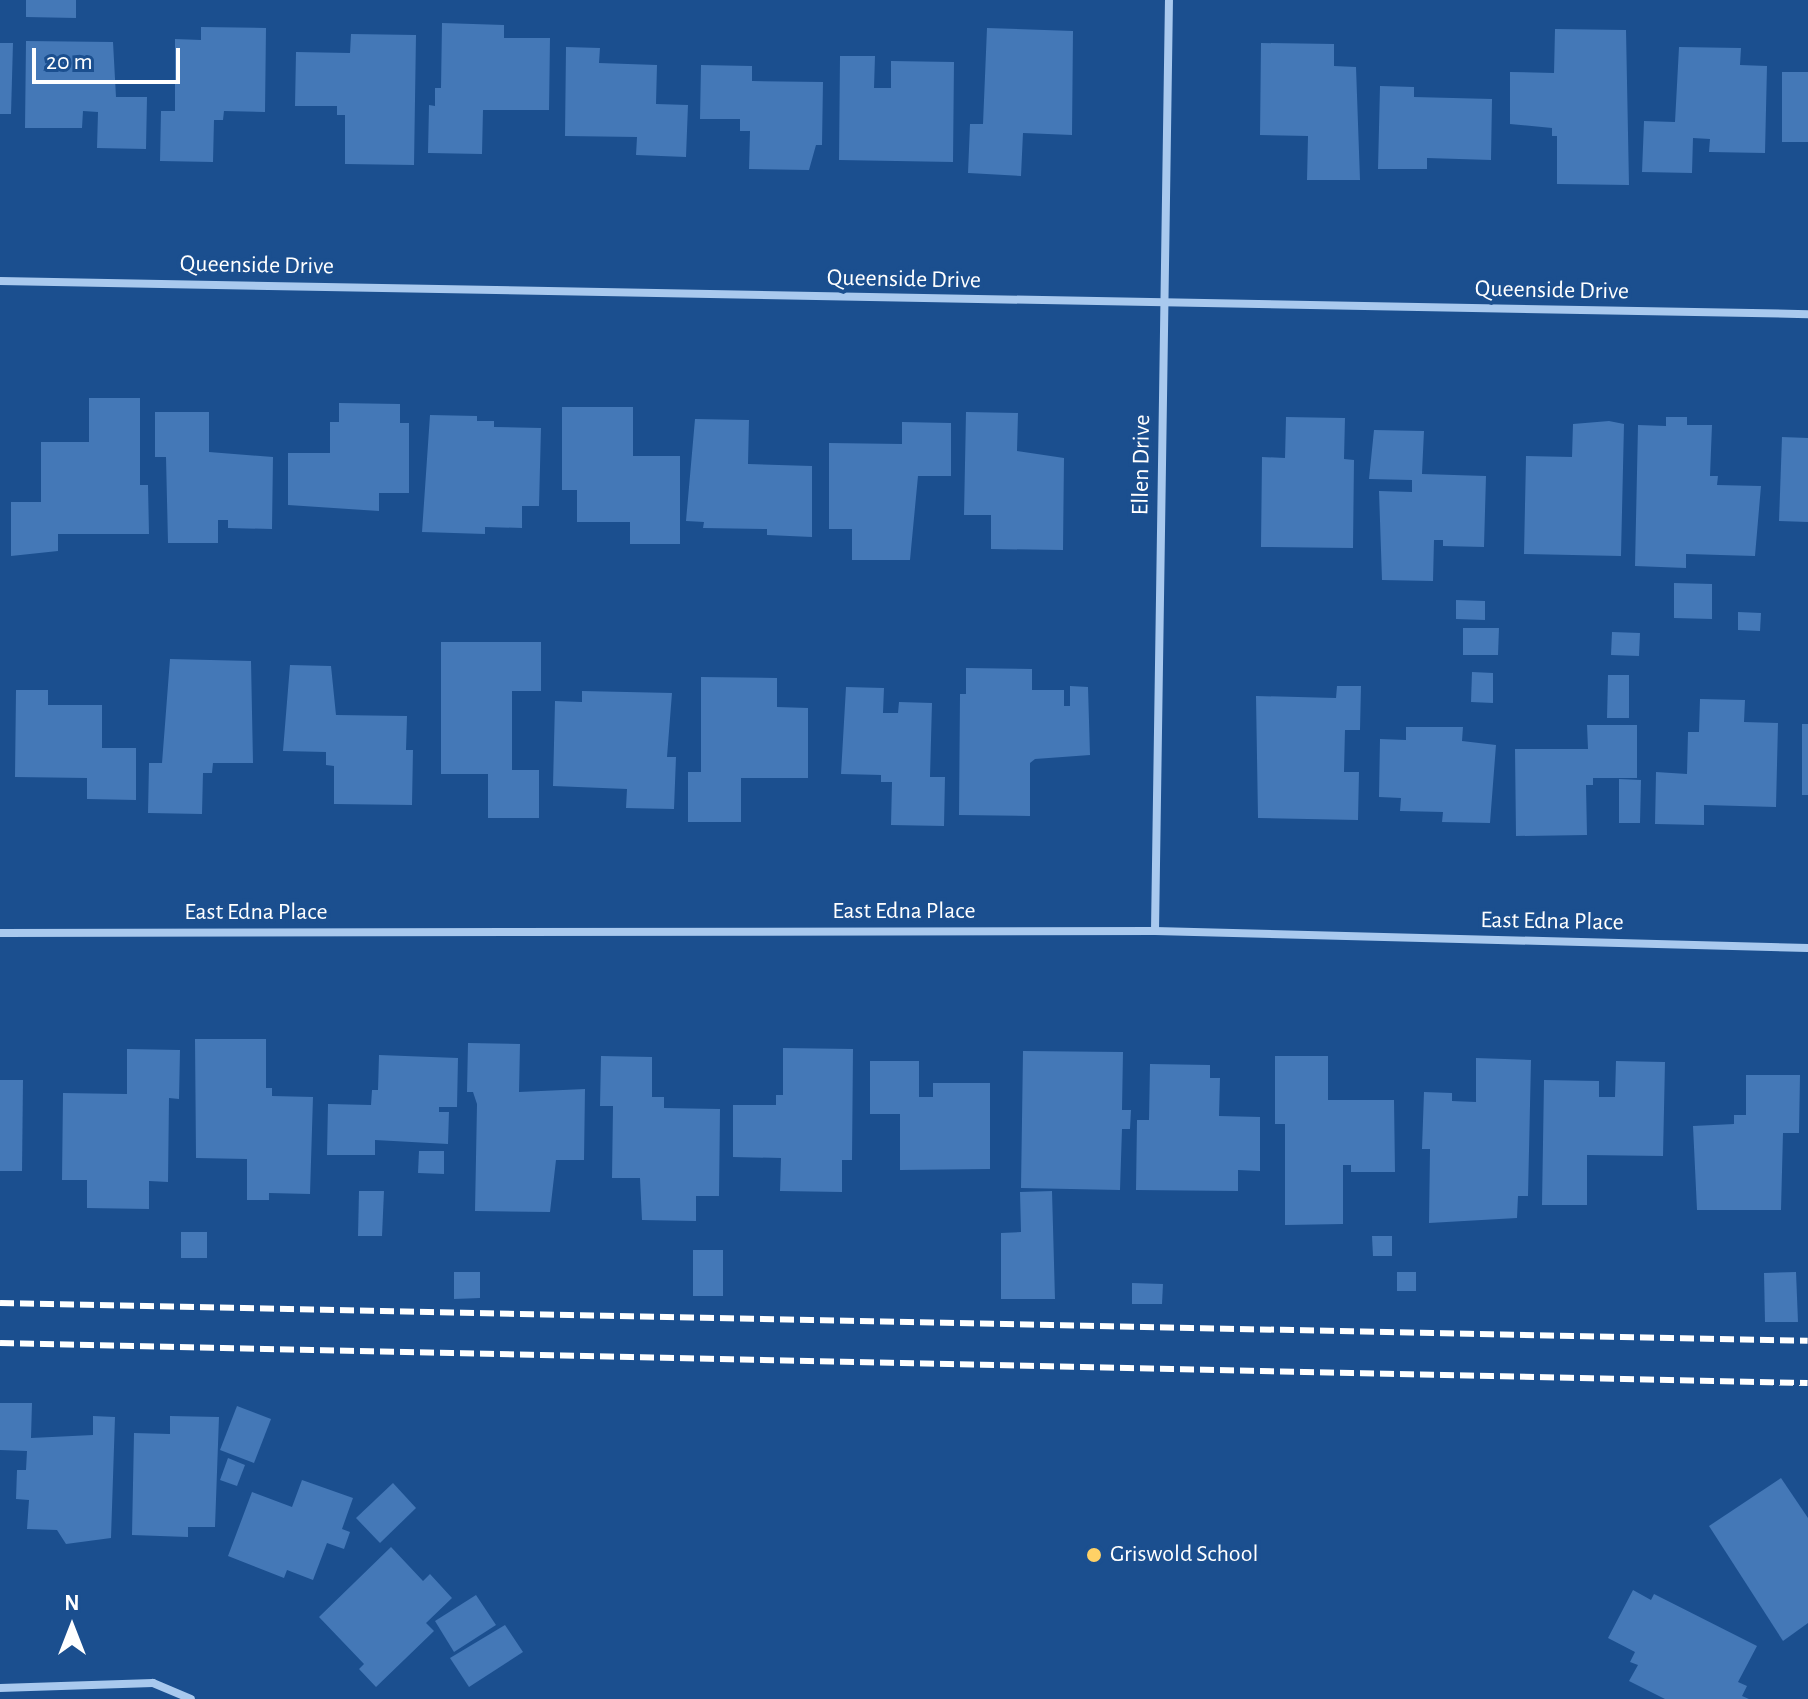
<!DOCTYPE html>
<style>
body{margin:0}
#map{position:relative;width:1808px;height:1699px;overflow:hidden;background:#1b4f8f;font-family:"Alegreya Sans",sans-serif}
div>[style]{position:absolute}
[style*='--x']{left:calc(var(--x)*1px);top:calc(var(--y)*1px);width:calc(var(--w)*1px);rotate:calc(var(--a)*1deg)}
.building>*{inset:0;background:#4478b7}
.minor>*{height:8px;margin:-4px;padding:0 4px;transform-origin:4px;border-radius:4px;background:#a9c9ee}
.rail>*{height:6px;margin-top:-3px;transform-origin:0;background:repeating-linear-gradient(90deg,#fff 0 14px,transparent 0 20px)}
.dots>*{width:22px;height:22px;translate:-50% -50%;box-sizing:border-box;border:4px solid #1b4f8f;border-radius:50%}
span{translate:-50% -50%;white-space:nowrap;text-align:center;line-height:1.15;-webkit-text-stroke:8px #1b4f8f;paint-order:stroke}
.street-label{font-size:24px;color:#fff}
.poi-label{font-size:24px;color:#fff}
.left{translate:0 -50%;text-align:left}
.north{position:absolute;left:32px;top:1587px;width:80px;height:80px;-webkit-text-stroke:6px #1b4f8f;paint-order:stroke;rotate:0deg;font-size:22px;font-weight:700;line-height:32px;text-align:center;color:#fff}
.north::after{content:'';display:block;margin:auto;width:28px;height:36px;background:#fff;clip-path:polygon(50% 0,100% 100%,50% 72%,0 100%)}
.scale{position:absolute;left:32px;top:48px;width:148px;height:36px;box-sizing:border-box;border:4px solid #fff;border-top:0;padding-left:10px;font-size:24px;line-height:28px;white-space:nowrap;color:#fff;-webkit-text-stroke:6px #1b4f8f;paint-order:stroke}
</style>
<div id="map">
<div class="building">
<i style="clip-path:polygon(26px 0,76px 0,76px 18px,26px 17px)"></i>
<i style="clip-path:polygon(442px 23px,504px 25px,504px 38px,550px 38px,549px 110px,483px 110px,482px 154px,428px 153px,429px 105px,435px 106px,435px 88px,441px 88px)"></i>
<i style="clip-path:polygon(201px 27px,266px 28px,265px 112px,224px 111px,223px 120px,214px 120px,213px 162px,160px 161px,161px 111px,175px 111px,175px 39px,201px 40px)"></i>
<i style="clip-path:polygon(987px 28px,1073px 31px,1072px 135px,1023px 133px,1021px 176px,968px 173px,970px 124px,983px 124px)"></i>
<i style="clip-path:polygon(1555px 29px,1626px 30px,1629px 185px,1557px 184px,1557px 136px,1552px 136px,1552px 128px,1510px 124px,1510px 72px,1554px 73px)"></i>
<i style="clip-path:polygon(351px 34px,416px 35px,414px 165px,345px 164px,345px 115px,337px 115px,337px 106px,295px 106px,296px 52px,350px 53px)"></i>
<i style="clip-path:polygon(26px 41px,113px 42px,116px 97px,147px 97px,146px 149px,97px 148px,98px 112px,83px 111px,82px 128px,25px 128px)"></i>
<i style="clip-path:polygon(0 43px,13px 43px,11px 114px,0 114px)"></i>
<i style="clip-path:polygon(1261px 43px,1334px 44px,1334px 66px,1356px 67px,1360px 180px,1307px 180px,1308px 136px,1260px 135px)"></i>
<i style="clip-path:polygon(566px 47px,600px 48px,599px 63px,657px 65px,656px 104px,688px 105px,686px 157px,636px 155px,637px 137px,565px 136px)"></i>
<i style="clip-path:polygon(1679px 47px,1741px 48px,1740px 65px,1767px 66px,1765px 153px,1709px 152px,1710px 139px,1693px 138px,1692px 173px,1642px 172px,1644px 121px,1675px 122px)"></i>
<i style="clip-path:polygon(840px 56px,875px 56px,874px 88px,891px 88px,891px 61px,954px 62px,953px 162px,839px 160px)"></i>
<i style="clip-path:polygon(701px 65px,752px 66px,752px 81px,823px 82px,822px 145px,816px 145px,809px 170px,749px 169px,750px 131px,740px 131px,740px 119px,700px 119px)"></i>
<i style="clip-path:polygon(1782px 72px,1808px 72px,1808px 142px,1782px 142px)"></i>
<i style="clip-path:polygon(1380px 86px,1414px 87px,1414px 97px,1492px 99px,1491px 160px,1427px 158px,1427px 169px,1378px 169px)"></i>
<i style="clip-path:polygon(89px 398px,140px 398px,140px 485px,148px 485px,149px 534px,58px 534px,58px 551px,11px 556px,11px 502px,41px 502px,41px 442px,89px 442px)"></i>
<i style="clip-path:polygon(339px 403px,400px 404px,400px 423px,409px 423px,409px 493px,379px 493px,379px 511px,288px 505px,288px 453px,330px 453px,330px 422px,339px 422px)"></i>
<i style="clip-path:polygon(562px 407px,633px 407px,633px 456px,680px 456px,680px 544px,630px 544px,630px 522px,577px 522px,577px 490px,562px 490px)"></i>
<i style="clip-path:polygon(155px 412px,209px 412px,209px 452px,273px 457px,272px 529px,228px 528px,228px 520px,218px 520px,218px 543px,168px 543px,166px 457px,155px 457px)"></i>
<i style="clip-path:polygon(966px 412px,1018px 413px,1017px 451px,1064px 458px,1063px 550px,991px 549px,991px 515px,964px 515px)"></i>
<i style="clip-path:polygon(430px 415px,477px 416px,477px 421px,494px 421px,494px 427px,541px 428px,539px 506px,522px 506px,522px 528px,485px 527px,485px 534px,422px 532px)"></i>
<i style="clip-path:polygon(1286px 417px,1345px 418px,1344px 459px,1354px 460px,1353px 548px,1261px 547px,1262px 457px,1285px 458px)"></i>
<i style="clip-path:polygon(1666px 417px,1687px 417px,1687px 425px,1712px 425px,1710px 476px,1718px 476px,1717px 485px,1761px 486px,1755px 556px,1686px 554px,1686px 568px,1635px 566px,1638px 425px,1666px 426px)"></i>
<i style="clip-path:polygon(695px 419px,749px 420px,748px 464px,812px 466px,812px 537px,767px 535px,767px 529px,703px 528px,704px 522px,686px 521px)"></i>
<i style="clip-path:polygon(1609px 421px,1624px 424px,1621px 556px,1524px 554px,1526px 456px,1572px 457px,1573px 424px)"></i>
<i style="clip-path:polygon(902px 422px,951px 423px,951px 476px,918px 476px,910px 560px,852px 560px,852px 529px,829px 529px,829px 443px,902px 444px)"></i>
<i style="clip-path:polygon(1374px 430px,1424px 431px,1422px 474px,1486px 476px,1484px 547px,1443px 546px,1443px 540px,1434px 540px,1433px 581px,1382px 580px,1379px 491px,1412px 492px,1412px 480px,1369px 479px)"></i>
<i style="clip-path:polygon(1782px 437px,1808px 438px,1808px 522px,1779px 521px)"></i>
<i style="clip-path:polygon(1674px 583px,1712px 584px,1712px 619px,1674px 618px)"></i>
<i style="clip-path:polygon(1456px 600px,1485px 601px,1485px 620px,1456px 619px)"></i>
<i style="clip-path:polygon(1738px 612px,1761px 613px,1760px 631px,1738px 630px)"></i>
<i style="clip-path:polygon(1463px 628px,1499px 628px,1498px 655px,1463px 655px)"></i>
<i style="clip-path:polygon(1612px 632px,1640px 633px,1639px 656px,1611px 655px)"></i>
<i style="clip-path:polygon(441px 642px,541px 642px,541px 691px,512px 691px,512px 770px,539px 770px,539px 818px,488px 818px,488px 774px,441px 774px)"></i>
<i style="clip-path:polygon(170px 659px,251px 661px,253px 763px,213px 763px,212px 773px,203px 773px,202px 814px,148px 813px,149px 763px,162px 763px)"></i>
<i style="clip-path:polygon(290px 665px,331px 666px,336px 715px,407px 716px,406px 750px,413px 750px,412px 805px,334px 804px,334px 766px,326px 765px,326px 752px,283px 751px)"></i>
<i style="clip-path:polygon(966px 668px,1032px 669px,1032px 690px,1064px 690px,1064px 706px,1070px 706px,1070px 686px,1088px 687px,1090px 755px,1035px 759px,1030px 763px,1030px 816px,959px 815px,960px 694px,966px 694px)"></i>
<i style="clip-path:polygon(1472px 672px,1493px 673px,1493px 703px,1471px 702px)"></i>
<i style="clip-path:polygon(1608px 675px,1629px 675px,1629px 718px,1607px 718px)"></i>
<i style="clip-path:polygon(701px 677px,777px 678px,777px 707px,808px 708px,808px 778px,741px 778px,741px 822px,688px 822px,688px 772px,701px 772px)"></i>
<i style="clip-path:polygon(1337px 686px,1361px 686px,1360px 730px,1345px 730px,1344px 772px,1359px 772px,1358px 820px,1258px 818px,1256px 696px,1336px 698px)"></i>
<i style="clip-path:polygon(846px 687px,884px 688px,883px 713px,898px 713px,899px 702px,932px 703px,930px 777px,945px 777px,944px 826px,891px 825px,892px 782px,881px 782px,881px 775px,841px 774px)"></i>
<i style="clip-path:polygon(16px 690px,48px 690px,48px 705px,102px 705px,102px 748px,136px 748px,136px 800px,87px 799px,87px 778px,15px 777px)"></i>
<i style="clip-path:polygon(582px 691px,672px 693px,667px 757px,676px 757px,674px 809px,626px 808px,627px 789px,553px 786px,555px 701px,582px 702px)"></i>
<i style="clip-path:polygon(1700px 699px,1745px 700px,1744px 722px,1778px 723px,1776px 807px,1704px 805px,1704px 825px,1655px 824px,1656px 772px,1687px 774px,1688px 732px,1699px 732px)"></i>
<i style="clip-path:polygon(1802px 724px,1808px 724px,1808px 795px,1802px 795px)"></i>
<i style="clip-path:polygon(1587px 725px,1637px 725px,1637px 778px,1593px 778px,1593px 785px,1586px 785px,1587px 835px,1516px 836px,1515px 749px,1588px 749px)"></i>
<i style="clip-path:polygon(1406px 727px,1463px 727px,1462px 741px,1496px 745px,1490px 823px,1442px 822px,1443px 812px,1400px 811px,1401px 798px,1379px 797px,1380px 739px,1406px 740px)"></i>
<i style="clip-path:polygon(1619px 779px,1641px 780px,1640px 823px,1619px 823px)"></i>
<i style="clip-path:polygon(195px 1039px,266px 1039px,266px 1088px,272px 1088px,272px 1096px,313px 1097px,310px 1194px,269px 1193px,269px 1200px,247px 1200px,247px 1159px,196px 1158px)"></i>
<i style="clip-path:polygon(468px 1043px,520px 1044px,519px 1092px,585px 1089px,584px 1160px,556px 1160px,550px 1212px,475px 1211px,477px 1104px,473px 1092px,467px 1092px)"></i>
<i style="clip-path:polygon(783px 1048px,853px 1049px,852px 1160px,842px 1160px,842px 1192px,780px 1191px,781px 1158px,733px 1157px,733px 1105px,776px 1105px,776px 1095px,783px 1095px)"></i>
<i style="clip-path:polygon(127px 1049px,180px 1050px,179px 1099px,169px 1098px,168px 1182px,149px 1181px,149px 1209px,87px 1208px,87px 1180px,62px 1180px,63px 1093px,127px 1094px)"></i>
<i style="clip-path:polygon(1023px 1051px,1123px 1052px,1122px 1110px,1131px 1110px,1130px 1129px,1122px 1129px,1120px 1190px,1021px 1188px)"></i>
<i style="clip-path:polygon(379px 1055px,458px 1058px,457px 1107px,439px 1107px,439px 1112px,449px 1112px,448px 1144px,375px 1140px,375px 1155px,327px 1155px,328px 1104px,371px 1105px,372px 1090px,378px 1090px)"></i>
<i style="clip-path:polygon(601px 1056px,652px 1057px,652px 1097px,664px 1097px,664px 1108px,720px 1109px,719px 1196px,696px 1196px,696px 1221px,642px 1220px,640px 1178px,612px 1178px,613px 1106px,600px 1106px)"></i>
<i style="clip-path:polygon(1275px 1056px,1328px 1056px,1328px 1100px,1394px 1100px,1395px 1172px,1351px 1172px,1351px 1165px,1343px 1165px,1343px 1224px,1285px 1225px,1285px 1124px,1275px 1124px)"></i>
<i style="clip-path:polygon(1476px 1058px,1531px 1060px,1528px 1196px,1518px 1196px,1517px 1218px,1429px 1223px,1430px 1149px,1422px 1149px,1424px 1092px,1452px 1093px,1452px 1101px,1476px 1102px)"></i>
<i style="clip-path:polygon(870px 1061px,919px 1061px,919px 1097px,933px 1097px,933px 1083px,990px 1083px,990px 1169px,900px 1170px,900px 1114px,870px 1114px)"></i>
<i style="clip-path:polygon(1616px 1061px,1665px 1062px,1663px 1156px,1587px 1155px,1587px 1205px,1542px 1205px,1544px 1080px,1599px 1081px,1599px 1097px,1615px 1097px)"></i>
<i style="clip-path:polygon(1150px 1064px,1210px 1065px,1210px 1078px,1220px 1078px,1219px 1116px,1260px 1117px,1260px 1171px,1238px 1170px,1238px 1191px,1136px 1190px,1137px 1120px,1149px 1120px)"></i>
<i style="clip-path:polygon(1746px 1075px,1800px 1075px,1799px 1133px,1783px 1133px,1781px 1210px,1697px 1210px,1693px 1126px,1734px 1124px,1734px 1115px,1746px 1115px)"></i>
<i style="clip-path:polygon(0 1080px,23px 1080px,22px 1171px,0 1171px)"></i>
<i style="clip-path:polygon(419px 1151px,444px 1151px,444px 1174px,418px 1173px)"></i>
<i style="clip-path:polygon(359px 1191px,384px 1191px,382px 1236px,358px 1236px)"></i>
<i style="clip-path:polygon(1052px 1191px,1055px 1299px,1001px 1299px,1001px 1233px,1021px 1232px,1020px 1192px)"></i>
<i style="clip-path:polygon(181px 1232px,207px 1232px,207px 1258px,181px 1258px)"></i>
<i style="clip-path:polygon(1372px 1236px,1392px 1236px,1392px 1256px,1373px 1256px)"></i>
<i style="clip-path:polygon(693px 1250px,723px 1250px,723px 1296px,693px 1296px)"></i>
<i style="clip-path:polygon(454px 1272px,480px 1272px,480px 1298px,454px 1299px)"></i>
<i style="clip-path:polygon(1397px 1272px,1416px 1272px,1416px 1291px,1397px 1291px)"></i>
<i style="clip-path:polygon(1796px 1272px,1798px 1322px,1765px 1322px,1764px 1273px)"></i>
<i style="clip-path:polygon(1132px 1283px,1163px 1284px,1162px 1304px,1132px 1304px)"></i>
<i style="clip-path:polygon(0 1403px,32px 1403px,31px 1438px,93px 1435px,93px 1416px,115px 1417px,111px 1538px,66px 1544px,57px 1530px,27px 1529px,29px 1500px,16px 1499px,17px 1470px,26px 1470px,27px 1451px,0 1450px)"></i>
<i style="clip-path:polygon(237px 1406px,271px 1419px,254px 1463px,220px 1450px)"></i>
<i style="clip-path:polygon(170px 1416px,219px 1417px,215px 1527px,188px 1527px,188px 1537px,132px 1535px,134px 1433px,170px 1434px)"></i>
<i style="clip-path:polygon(228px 1458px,245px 1465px,237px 1486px,220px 1480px)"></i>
<i style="clip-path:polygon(1781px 1478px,1808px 1518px,1808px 1623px,1783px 1641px,1709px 1526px)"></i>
<i style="clip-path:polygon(302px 1480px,353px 1498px,342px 1529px,350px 1532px,344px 1549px,327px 1543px,313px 1580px,287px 1570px,284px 1578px,228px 1556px,252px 1492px,292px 1507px)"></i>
<i style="clip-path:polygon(393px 1483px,416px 1508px,380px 1543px,356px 1518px)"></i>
<i style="clip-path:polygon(391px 1547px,423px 1581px,430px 1574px,452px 1598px,426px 1623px,434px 1631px,376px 1687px,359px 1669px,364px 1664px,319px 1617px)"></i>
<i style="clip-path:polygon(1633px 1590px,1651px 1600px,1654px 1594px,1757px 1646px,1738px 1682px,1747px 1686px,1742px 1696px,1749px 1699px,1665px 1699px,1629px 1681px,1638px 1665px,1630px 1662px,1635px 1652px,1608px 1638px)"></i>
<i style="clip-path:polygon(476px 1595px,496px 1625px,454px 1652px,435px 1621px)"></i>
<i style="clip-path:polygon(505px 1625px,523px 1652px,469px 1687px,450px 1658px)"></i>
</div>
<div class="minor">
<i style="--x:0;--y:281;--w:1808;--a:1.05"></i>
<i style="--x:1155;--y:931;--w:931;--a:-89.14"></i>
<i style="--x:0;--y:933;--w:1155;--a:-0.1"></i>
<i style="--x:1155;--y:931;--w:653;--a:1.49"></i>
<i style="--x:0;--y:1688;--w:153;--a:-1.9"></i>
<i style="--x:153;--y:1683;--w:41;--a:22.8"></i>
</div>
<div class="rail">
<i style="--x:0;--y:1303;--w:1808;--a:1.2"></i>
<i style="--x:0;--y:1343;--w:1808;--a:1.27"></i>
</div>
<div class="dots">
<i style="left:1094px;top:1555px;background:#ffd166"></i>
</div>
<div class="street-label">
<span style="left:257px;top:266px;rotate:1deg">Queenside Drive</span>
<span style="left:904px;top:280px;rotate:1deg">Queenside Drive</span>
<span style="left:1552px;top:291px;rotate:1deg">Queenside Drive</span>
<span style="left:1142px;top:465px;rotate:-89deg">Ellen Drive</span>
<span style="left:904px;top:912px">East Edna Place</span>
<span style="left:256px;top:913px">East Edna Place</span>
<span style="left:1552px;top:922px;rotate:1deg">East Edna Place</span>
</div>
<div class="poi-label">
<span class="left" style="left:1110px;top:1555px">Griswold School</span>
</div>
<div class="north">N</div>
<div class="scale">20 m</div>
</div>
